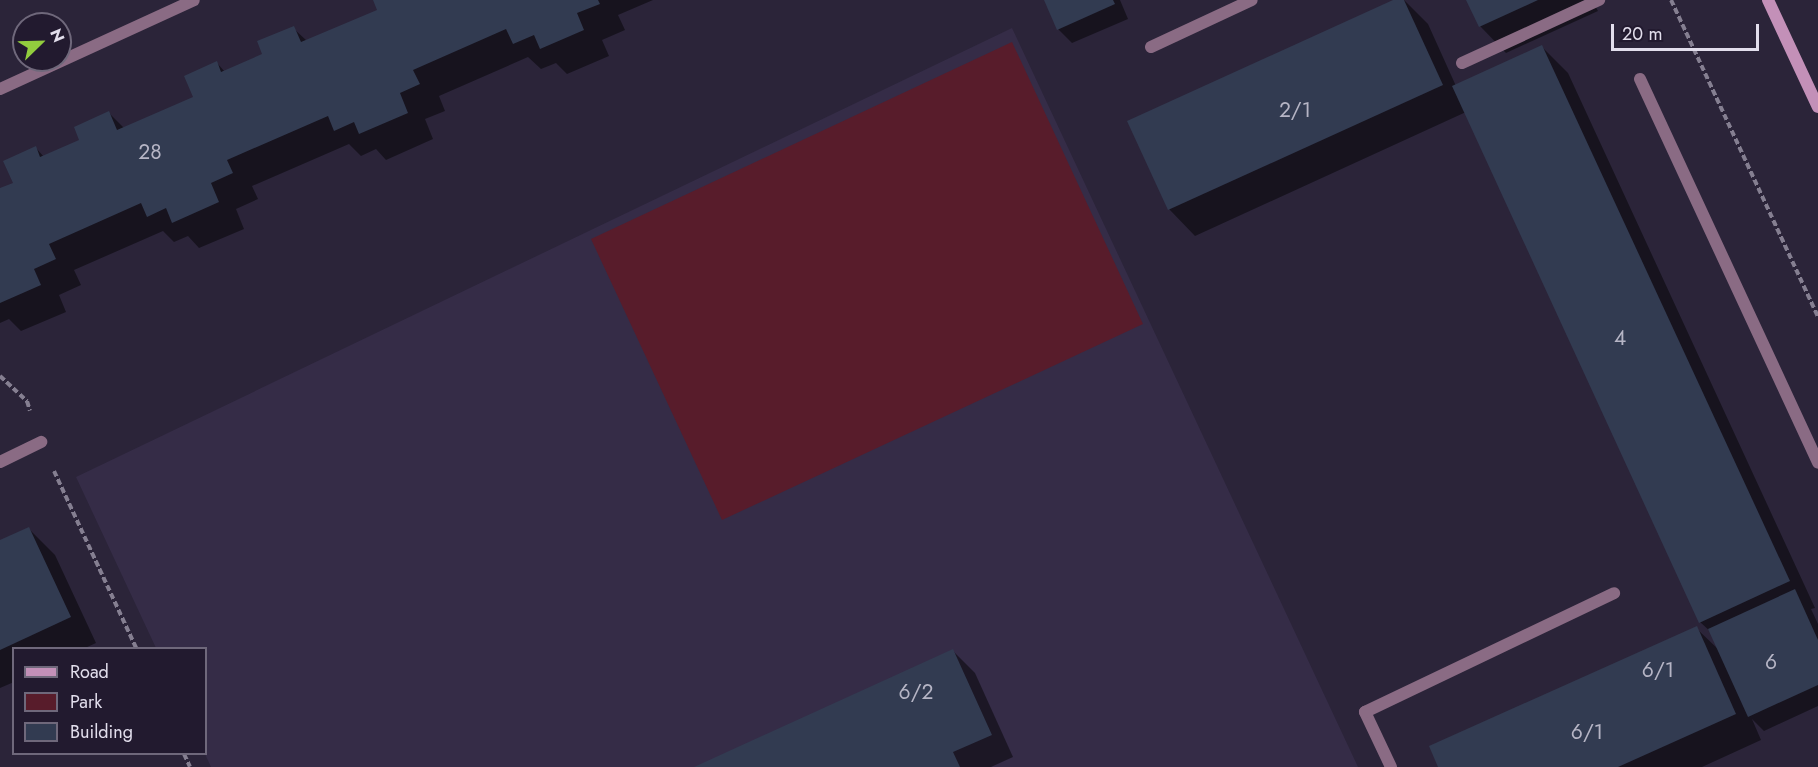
<!DOCTYPE html>
<style>
body{margin:0}
#map{position:relative;width:1818px;height:767px;overflow:hidden;background:#2b2439;font-family:Jost,sans-serif}
div>[style]{position:absolute}
[style*='--x']{left:calc(var(--x)*1px);top:calc(var(--y)*1px);width:calc(var(--w)*1px);rotate:calc(var(--a)*1deg)}
.built>*{inset:0;background:#352c47}
.green>*{inset:0;background:#581c2b}
.shadow>*{inset:0;background:#0007}
.building>*{inset:0;background:#323b51}
.path>*{height:4px;margin-top:-2px;transform-origin:0;background:repeating-linear-gradient(90deg,#857f91 0 6px,transparent 0 9px)}
.service>*{height:12px;margin:-6px;padding:0 6px;transform-origin:6px;border-radius:6px;background:#8a6b84}
.secondary>*{height:12px;margin:-6px;padding:0 6px;transform-origin:6px;border-radius:6px;background:#c390b8}
span{translate:-50% -50%;white-space:nowrap;text-align:center;line-height:1.15;-webkit-text-stroke:4.5px #221a2f;paint-order:stroke}
.number-label{font-size:21px;color:#b6b5c5}
.number-label span{-webkit-text-stroke-width:0}
.legend{position:absolute;left:12px;top:647px;width:195px;height:108px;box-sizing:border-box;background:#221a2f;border:2px solid #6f687b;margin:0;padding:8px 10px;list-style:none;font-size:18px;color:#e2deec}
.legend li{display:flex;align-items:center;gap:12px;height:30px}
.legend b{width:30px;border:2px solid #6f687b}
.north{position:absolute;left:12px;top:12px;width:60px;height:60px;box-sizing:border-box;background:#221a2f;border:2px solid #6f687b;border-radius:50%;rotate:67deg;font-size:16px;font-weight:700;line-height:24px;text-align:center;color:#e2deec}
.north::after{content:'';display:block;margin:auto;width:21px;height:27px;background:#92cd3e;clip-path:polygon(50% 0,100% 100%,50% 72%,0 100%)}
.scale{position:absolute;left:1611px;top:24px;width:148px;height:27px;box-sizing:border-box;border:3px solid #e2deec;border-top:0;padding-left:8px;font-size:18px;line-height:21px;white-space:nowrap;color:#e2deec;-webkit-text-stroke:4px #221a2f;paint-order:stroke}
</style>
<div id="map">
<div class="built">
<i style="clip-path:polygon(1012px 28px,1358px 767px,211px 767px,205px 754px,206px 648px,156px 648px,76px 477px)"></i>
</div>
<div class="green">
<i style="clip-path:polygon(1012px 42px,1143px 324px,722px 520px,591px 239px)"></i>
</div>
<div class="shadow">
<i style="clip-path:polygon(375px 0,653px 0,618px 15px,625px 30px,602px 40px,609px 56px,567px 74px,556px 63px,541px 69px,528px 57px,439px 96px,445px 111px,425px 119px,433px 139px,386px 160px,376px 149px,361px 156px,349px 144px,252px 186px,258px 199px,236px 209px,244px 229px,199px 248px,188px 236px,174px 242px,163px 231px,74px 270px,81px 285px,59px 295px,66px 312px,21px 331px,9px 319px,0 323px,0 190px,15px 183px,36px 148px,44px 157px,81px 141px,109px 113px,124px 128px,195px 98px,217px 63px,225px 72px,264px 55px,293px 28px,307px 41px,379px 10px)"></i>
<i style="clip-path:polygon(1046px 0,1120px 0,1128px 19px,1072px 43px,1058px 29px)"></i>
<i style="clip-path:polygon(1396px 0,1404px 0,1428px 24px,1456px 86px,1542px 47px,1568px 73px,1815px 608px,1811px 609px,1818px 624px,1818px 706px,1764px 731px,1752px 719px,1761px 740px,1702px 767px,1440px 767px,1696px 628px,1719px 650px,1712px 633px,1700px 622px,1466px 112px,1195px 236px,1169px 209px)"></i>
<i style="clip-path:polygon(1468px 0,1592px 0,1598px 11px,1506px 53px,1480px 26px)"></i>
<i style="clip-path:polygon(29px 529px,55px 555px,96px 643px,85px 648px,14px 648px,14px 682px,0 688px,0 542px)"></i>
<i style="clip-path:polygon(953px 651px,975px 673px,1013px 757px,991px 767px,698px 767px)"></i>
</div>
<div class="building">
<i style="clip-path:polygon(373px 0,598px 0,600px 4px,577px 13px,584px 30px,540px 49px,534px 35px,513px 44px,506px 29px,413px 70px,420px 84px,400px 93px,408px 113px,359px 134px,354px 122px,334px 131px,328px 116px,227px 160px,233px 173px,211px 183px,219px 202px,172px 223px,166px 208px,147px 217px,141px 203px,49px 244px,56px 259px,34px 269px,41px 285px,0 303px,0 188px,13px 183px,3px 161px,36px 146px,40px 157px,79px 140px,74px 127px,109px 111px,117px 130px,193px 97px,184px 76px,217px 61px,221px 72px,262px 54px,257px 41px,294px 26px,301px 42px,377px 10px)"></i>
<i style="clip-path:polygon(1044px 0,1113px 0,1115px 4px,1057px 30px)"></i>
<i style="clip-path:polygon(1393px 0,1404px 0,1443px 85px,1168px 210px,1127px 121px)"></i>
<i style="clip-path:polygon(1466px 0,1538px 0,1479px 27px)"></i>
<i style="clip-path:polygon(1542px 45px,1790px 581px,1699px 623px,1452px 86px)"></i>
<i style="clip-path:polygon(29px 527px,71px 617px,0 650px,0 540px)"></i>
<i style="clip-path:polygon(1795px 589px,1818px 640px,1818px 685px,1748px 717px,1708px 629px)"></i>
<i style="clip-path:polygon(1697px 626px,1736px 714px,1618px 767px,1438px 767px,1429px 746px)"></i>
<i style="clip-path:polygon(953px 649px,992px 735px,953px 752px,960px 767px,694px 767px)"></i>
</div>
<div class="path">
<i style="--x:1671;--y:0;--w:349;--a:65.1"></i>
<i style="--x:0;--y:376;--w:37;--a:43"></i>
<i style="--x:27;--y:401;--w:10;--a:73"></i>
<i style="--x:54;--y:471;--w:195;--a:65.1"></i>
<i style="--x:184;--y:754;--w:14;--a:65"></i>
</div>
<div class="service">
<i style="--x:1151;--y:47;--w:111;--a:-25"></i>
<i style="--x:1462;--y:63;--w:151;--a:-24.7"></i>
<i style="--x:1640;--y:79;--w:423;--a:65.1"></i>
<i style="--x:0;--y:89;--w:213;--a:-24.6"></i>
<i style="--x:0;--y:462;--w:46;--a:-26"></i>
<i style="--x:1391;--y:767;--w:61;--a:-115.3"></i>
<i style="--x:1365;--y:712;--w:276;--a:-25.5"></i>
</div>
<div class="secondary">
<i style="--x:1768;--y:0;--w:118;--a:65"></i>
</div>
<div class="number-label">
<span style="left:1295px;top:110px">2/1</span>
<span style="left:150px;top:152px">28</span>
<span style="left:1620px;top:338px">4</span>
<span style="left:1771px;top:662px">6</span>
<span style="left:1658px;top:670px">6/1</span>
<span style="left:916px;top:692px">6/2</span>
<span style="left:1587px;top:732px">6/1</span>
</div>
<ul class="legend">
<li><b style="height:8px;background:#c390b8"></b>Road</li>
<li><b style="height:16px;background:#581c2b"></b>Park</li>
<li><b style="height:16px;background:#323b51"></b>Building</li>
</ul>
<div class="north">N</div>
<div class="scale">20 m</div>
</div>
